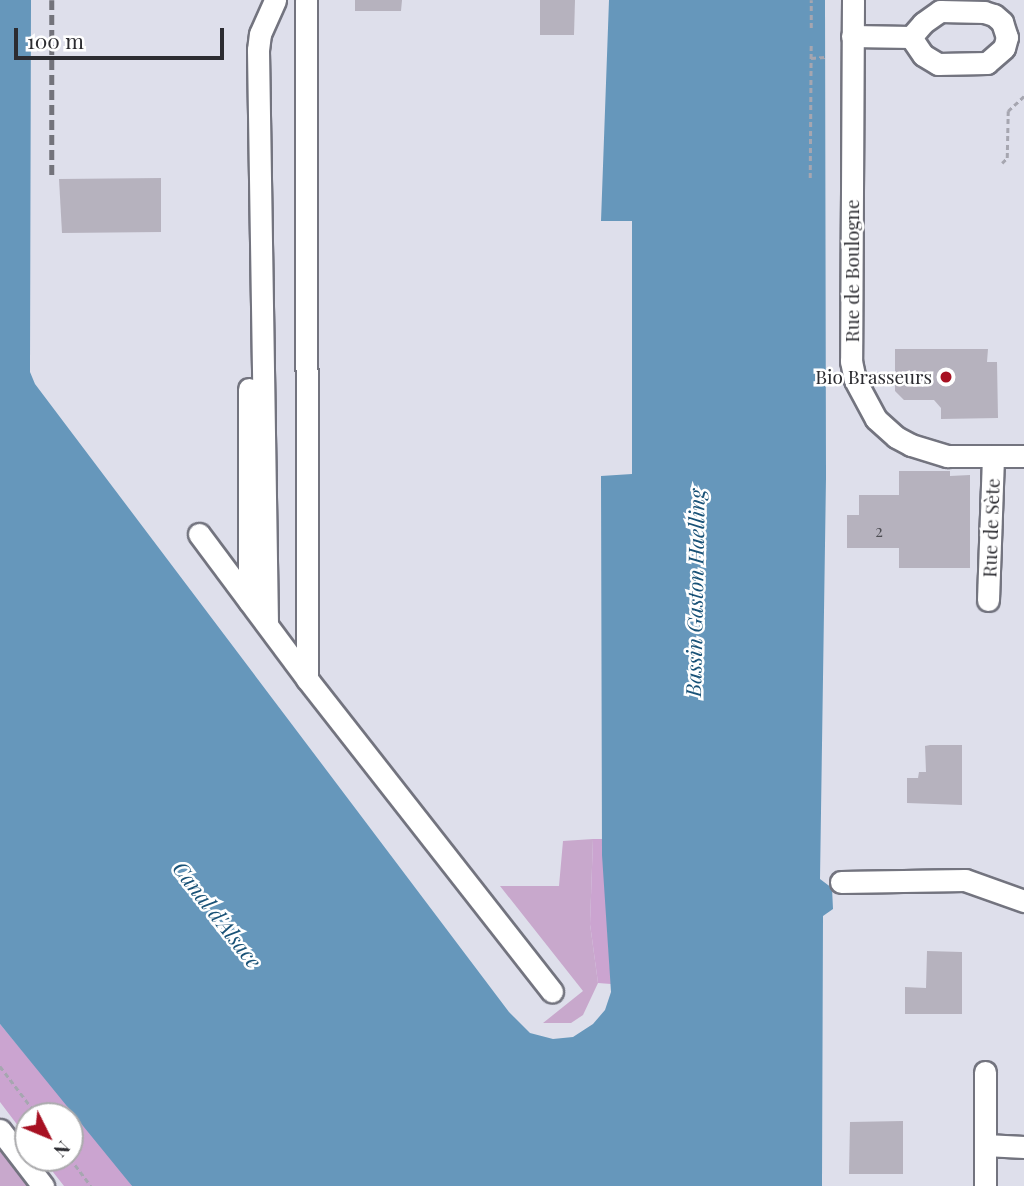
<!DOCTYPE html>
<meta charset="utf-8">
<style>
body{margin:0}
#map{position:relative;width:1024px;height:1186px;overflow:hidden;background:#dedfeb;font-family:"Playfair Display",serif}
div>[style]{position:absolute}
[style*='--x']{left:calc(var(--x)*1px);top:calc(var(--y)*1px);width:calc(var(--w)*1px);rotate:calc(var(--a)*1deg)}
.green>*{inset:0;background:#c8a8cc}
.forest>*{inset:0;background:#cba4d0}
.water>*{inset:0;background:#6697bb}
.building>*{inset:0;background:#b6b2be}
.path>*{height:2.5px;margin-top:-1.25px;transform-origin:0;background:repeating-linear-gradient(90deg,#a6a6b0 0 5px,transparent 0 8.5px)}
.roads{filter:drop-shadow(2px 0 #73747f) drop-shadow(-2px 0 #73747f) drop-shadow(0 2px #73747f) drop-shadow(0 -2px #73747f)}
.minor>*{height:21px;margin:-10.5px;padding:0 10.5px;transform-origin:10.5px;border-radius:10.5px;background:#fff}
.rail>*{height:4.5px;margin-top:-2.25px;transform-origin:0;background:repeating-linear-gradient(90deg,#73737b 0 10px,transparent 0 15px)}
.dots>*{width:19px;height:19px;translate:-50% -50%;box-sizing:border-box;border:4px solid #fff;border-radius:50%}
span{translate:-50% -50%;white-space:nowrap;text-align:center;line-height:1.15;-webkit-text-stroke:5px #fff;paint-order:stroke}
.number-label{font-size:16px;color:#4e4e54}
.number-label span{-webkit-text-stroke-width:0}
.street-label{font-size:19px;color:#2c2c31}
.poi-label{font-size:19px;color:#2c2c31}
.right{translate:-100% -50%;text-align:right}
.water-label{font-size:21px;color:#195277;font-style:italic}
.north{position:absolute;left:14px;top:1102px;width:70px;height:70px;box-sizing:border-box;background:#fff;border:2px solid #ababad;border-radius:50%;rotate:133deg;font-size:19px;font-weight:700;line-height:28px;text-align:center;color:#2c2c31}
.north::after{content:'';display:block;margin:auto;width:24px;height:32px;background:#a71022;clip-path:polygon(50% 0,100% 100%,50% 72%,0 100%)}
.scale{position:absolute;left:14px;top:28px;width:210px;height:32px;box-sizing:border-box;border:4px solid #2c2c31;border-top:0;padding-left:9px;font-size:21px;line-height:24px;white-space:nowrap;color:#2c2c31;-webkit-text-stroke:5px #fff;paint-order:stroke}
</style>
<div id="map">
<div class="green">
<i style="clip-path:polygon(593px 839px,590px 924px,598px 983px,583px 1015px,571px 1023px,543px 1023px,583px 991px,500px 886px,559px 886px,563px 841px)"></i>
<i style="clip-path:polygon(0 1117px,28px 1155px,51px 1186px,0 1186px)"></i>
</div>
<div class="forest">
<i style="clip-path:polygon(593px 839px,602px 839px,611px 984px,598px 983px,590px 924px)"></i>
<i style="clip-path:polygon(0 1024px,115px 1162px,132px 1186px,64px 1186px,42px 1158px,70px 1158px,70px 1116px,28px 1116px,28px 1139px,0 1102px)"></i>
</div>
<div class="water">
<i style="clip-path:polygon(0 0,31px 0,30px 372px,35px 384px,509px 1012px,530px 1033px,553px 1039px,573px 1037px,593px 1024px,605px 1010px,611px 992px,602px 855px,601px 476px,632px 474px,632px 221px,601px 221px,609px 0,825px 0,826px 478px,820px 879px,832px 888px,833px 909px,823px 916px,822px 1186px,132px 1186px,0 1024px)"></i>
</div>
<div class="building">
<i style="clip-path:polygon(355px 0,402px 0,401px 11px,355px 11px)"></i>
<i style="clip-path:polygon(540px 0,575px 0,574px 35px,540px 35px)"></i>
<i style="clip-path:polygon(161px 178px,161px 232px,62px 233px,59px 179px)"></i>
<i style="clip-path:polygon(895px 349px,988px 349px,987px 362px,997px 362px,998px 418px,941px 419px,941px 408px,934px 400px,904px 400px,895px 391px)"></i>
<i style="clip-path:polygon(899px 471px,950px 471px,950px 476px,970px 475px,970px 568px,899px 568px,899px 548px,847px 548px,847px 515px,859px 515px,859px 495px,899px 495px)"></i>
<i style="clip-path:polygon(930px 745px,962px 745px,962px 805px,907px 803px,907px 778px,918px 778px,919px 772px,926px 772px,925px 746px)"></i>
<i style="clip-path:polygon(927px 951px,962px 952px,962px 1014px,905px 1014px,905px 987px,926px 988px)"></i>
<i style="clip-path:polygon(903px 1121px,903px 1174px,849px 1174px,850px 1122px)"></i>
</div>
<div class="path">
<i style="--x:811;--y:28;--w:28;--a:-90"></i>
<i style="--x:811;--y:58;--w:14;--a:-4"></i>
<i style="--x:1002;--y:163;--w:7;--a:-45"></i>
<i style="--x:1007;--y:158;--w:47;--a:-88.8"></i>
<i style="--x:1008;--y:111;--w:22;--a:-43"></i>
<i style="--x:810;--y:178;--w:133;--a:-89.6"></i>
<i style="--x:0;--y:1066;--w:63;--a:52.8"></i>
<i style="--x:70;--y:1158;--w:35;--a:53"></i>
</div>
<div class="roads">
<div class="minor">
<i style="--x:306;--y:0;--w:679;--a:89.92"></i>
<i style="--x:307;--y:679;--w:397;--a:51.9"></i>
<i style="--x:853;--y:0;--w:361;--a:90.3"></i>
<i style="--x:851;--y:361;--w:19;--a:78"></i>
<i style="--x:855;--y:380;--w:44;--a:61.7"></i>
<i style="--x:876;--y:419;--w:27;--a:42"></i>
<i style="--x:896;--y:437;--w:17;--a:28"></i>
<i style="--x:911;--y:445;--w:38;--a:17"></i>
<i style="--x:947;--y:456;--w:77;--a:0"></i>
<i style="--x:940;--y:11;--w:44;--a:1.3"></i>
<i style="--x:984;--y:12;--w:10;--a:17"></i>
<i style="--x:994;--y:15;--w:11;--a:41"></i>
<i style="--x:1002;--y:22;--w:16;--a:72"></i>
<i style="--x:1007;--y:37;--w:11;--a:105"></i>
<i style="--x:1004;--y:48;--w:23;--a:139"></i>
<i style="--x:987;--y:63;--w:49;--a:178.8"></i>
<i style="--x:938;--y:64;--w:17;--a:-149"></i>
<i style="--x:923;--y:55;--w:22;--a:-124"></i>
<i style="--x:911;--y:37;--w:18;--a:-49"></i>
<i style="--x:923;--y:23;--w:21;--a:-35"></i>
<i style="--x:852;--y:36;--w:59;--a:1"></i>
<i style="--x:249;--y:389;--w:212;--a:90"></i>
<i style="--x:199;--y:534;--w:181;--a:53.3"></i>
<i style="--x:988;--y:600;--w:144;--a:-88"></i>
<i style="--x:267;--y:624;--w:574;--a:-90.9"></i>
<i style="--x:258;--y:50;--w:16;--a:-83"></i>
<i style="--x:260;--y:34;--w:37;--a:-66"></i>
<i style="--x:841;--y:882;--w:124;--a:-0.9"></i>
<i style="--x:965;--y:880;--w:63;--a:19.6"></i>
<i style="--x:985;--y:1072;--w:114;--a:90"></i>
<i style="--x:0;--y:1130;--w:71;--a:52.5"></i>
<i style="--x:985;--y:1145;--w:39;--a:3"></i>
</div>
</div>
<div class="rail">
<i style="--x:52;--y:0;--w:179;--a:90"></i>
</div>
<div class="dots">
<i style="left:946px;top:377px;background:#a71022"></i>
</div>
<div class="number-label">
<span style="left:879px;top:531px">2</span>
</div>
<div class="street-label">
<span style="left:852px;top:271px;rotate:-90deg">Rue de Boulogne</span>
<span style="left:991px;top:528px;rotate:-88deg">Rue de Sète</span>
</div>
<div class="poi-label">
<span class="right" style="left:932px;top:377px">Bio Brasseurs</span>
</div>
<div class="water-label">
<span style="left:694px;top:593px;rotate:-89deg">Bassin Gaston Haelling</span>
<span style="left:218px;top:914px;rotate:52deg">Canal d'Alsace</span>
</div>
<div class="north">N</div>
<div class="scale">100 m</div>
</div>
